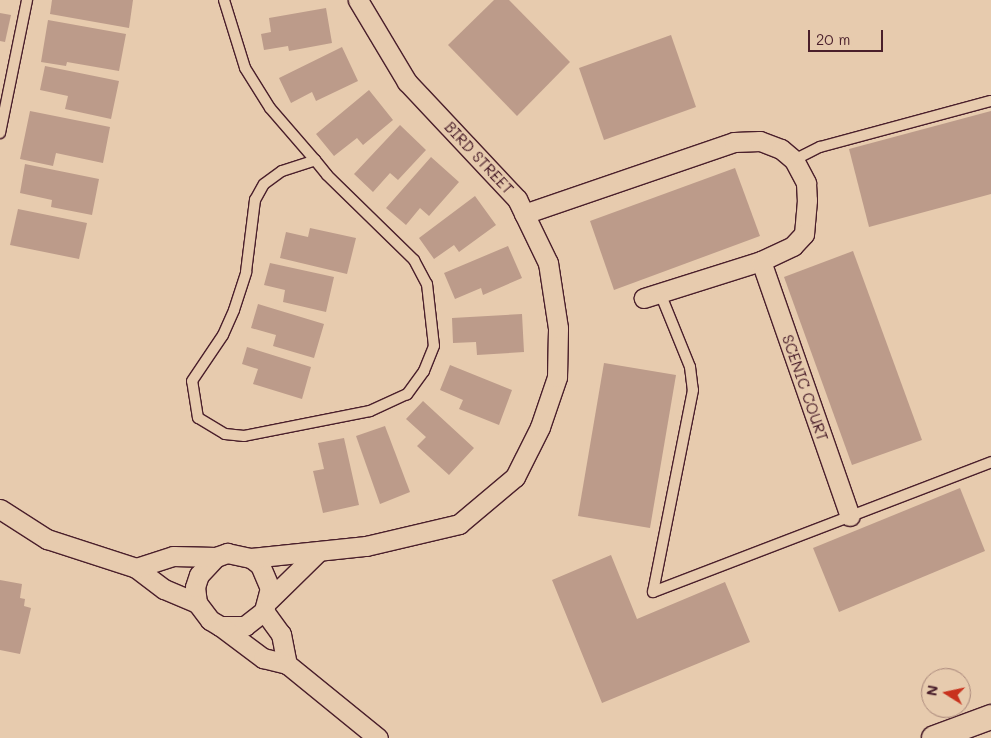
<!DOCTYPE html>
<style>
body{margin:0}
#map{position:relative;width:991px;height:738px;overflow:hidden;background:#e7cbae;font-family:Mali,sans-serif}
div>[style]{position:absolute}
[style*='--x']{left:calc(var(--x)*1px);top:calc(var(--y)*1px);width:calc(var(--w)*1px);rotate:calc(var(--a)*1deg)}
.building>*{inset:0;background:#bc9b8a}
.roads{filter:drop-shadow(1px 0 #4a1f2b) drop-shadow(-1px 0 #4a1f2b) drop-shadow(0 1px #4a1f2b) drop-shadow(0 -1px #4a1f2b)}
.service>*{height:10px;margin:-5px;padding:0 5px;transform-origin:5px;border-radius:5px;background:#e7cbae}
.minor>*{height:19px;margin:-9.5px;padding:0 9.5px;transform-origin:9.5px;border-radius:9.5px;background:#e7cbae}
.tertiary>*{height:24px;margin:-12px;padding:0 12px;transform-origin:12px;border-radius:12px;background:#e7cbae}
span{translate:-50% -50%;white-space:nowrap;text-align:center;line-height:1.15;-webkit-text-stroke:4px #e7cbae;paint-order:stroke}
.street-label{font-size:15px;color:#4a1f2b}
.north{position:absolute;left:921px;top:668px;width:50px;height:50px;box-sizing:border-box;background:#e7cbae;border:1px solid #a8867a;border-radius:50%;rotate:280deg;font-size:14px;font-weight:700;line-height:20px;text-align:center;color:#4a1f2b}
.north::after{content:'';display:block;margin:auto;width:18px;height:22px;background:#c8321e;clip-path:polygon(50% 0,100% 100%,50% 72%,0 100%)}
.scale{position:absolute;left:808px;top:30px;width:75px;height:22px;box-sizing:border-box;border:2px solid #4a1f2b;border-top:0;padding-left:6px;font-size:15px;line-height:18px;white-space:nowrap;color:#4a1f2b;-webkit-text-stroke:4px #e7cbae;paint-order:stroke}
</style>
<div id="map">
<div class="building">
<i style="clip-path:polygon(52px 0,133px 0,129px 28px,50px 14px)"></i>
<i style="clip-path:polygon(494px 0,509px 0,570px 62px,517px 116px,448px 45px)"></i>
<i style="clip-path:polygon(326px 8px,332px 43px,289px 51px,288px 46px,264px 50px,261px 34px,271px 32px,269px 18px)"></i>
<i style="clip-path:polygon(0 13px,11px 15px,5px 42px,0 41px)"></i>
<i style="clip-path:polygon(48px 20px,126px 34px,119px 71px,67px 62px,66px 66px,41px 62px)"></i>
<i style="clip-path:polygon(671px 35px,696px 107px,604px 140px,579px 68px)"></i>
<i style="clip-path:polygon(342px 47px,358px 81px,316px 101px,312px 92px,291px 103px,279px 78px)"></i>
<i style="clip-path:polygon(45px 66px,119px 81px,111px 119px,65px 109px,68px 96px,40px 90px)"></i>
<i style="clip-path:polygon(369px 90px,393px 120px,363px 145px,357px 138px,334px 156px,316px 134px)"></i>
<i style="clip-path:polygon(30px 111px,110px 127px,103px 163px,56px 153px,53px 166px,20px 159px)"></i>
<i style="clip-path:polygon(991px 111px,991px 194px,869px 227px,849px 149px)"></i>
<i style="clip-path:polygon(400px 125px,426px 150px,398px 180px,390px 173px,373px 192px,354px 174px)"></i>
<i style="clip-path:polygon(431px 157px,459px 182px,429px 216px,420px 208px,406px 225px,386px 208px)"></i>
<i style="clip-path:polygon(25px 164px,99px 179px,92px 215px,51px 207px,52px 200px,20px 193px)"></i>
<i style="clip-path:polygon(735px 168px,760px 236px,614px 290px,590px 221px)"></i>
<i style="clip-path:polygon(475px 196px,496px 225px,459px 252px,454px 245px,434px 259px,419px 238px)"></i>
<i style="clip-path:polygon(18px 209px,87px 223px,79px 259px,10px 245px)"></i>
<i style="clip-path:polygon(310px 228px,356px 238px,347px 274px,280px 258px,286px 232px,308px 237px)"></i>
<i style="clip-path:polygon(508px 246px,522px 278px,483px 295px,481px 288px,455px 299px,444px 273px)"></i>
<i style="clip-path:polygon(853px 251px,922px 440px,852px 465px,784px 277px)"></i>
<i style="clip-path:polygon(270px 263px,334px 277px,326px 312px,283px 302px,285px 290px,264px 285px)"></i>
<i style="clip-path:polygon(258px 304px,324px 324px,314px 358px,273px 346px,276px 335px,251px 328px)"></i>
<i style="clip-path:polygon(522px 314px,524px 352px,477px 355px,476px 342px,453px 343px,452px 318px)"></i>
<i style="clip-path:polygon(247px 347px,311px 367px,302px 399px,253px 384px,258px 369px,242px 364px)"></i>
<i style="clip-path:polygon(604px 363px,676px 375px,650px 528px,578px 516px)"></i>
<i style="clip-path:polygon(450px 365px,512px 390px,499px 425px,459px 409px,463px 400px,440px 390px)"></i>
<i style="clip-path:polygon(423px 401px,474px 448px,449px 475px,417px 446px,426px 437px,406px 419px)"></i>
<i style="clip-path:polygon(385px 426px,410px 492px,380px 504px,356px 436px)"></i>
<i style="clip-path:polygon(344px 438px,359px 505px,323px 513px,313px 471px,324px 469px,318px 443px)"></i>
<i style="clip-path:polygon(960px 488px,985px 551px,839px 612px,813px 548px)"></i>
<i style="clip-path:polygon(611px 555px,637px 619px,725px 582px,750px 642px,602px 703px,552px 580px)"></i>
<i style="clip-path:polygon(0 580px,22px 584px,20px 598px,25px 599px,24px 606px,31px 608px,20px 654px,0 650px)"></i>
</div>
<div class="roads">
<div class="service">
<i style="--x:224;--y:0;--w:71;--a:72.8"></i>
<i style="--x:245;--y:68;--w:47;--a:58"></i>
<i style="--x:270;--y:108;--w:69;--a:49.1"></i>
<i style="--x:315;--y:160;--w:19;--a:51"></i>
<i style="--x:327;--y:175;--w:122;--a:44.3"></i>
<i style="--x:414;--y:260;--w:27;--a:62"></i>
<i style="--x:427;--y:284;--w:62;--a:83.6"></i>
<i style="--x:434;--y:346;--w:27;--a:112"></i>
<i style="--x:424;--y:371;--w:29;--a:126"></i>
<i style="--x:407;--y:394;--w:41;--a:155.3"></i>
<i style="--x:370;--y:411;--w:128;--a:168.8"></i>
<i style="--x:244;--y:436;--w:19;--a:-174"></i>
<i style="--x:225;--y:434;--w:31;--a:-149"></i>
<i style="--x:198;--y:418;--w:37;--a:-99"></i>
<i style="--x:192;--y:381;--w:55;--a:-56"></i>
<i style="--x:223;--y:335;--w:27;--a:-66"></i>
<i style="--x:234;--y:310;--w:40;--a:-72"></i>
<i style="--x:246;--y:272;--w:73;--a:-82.9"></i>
<i style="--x:255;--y:200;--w:18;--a:-61"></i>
<i style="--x:264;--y:184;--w:22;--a:-36"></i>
<i style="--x:282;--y:171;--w:35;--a:-18"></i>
<i style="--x:0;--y:133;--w:136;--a:-78.5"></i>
<i style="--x:794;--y:160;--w:29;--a:-27"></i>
<i style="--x:820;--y:147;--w:177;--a:-15.1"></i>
<i style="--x:660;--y:293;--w:80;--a:67.9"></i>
<i style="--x:690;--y:367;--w:23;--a:83"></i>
<i style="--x:693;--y:390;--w:206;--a:101.2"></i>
<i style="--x:653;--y:592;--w:362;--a:-21"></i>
</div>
<div class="minor">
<i style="--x:524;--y:214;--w:222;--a:-18.9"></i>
<i style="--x:734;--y:142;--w:26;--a:-2"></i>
<i style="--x:760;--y:141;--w:22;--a:21"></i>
<i style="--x:781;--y:149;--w:17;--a:40"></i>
<i style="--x:794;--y:160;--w:26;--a:62"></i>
<i style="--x:806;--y:183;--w:17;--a:87"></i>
<i style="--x:807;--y:200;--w:34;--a:95"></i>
<i style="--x:804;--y:234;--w:16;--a:133"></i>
<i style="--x:793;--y:246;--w:35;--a:155"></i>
<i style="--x:761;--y:261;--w:123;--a:162.5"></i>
<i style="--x:761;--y:261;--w:270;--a:70.8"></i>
<i style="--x:0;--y:509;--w:56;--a:32.6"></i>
<i style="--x:47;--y:539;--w:94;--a:18"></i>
<i style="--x:136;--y:568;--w:35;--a:37"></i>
<i style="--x:164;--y:589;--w:36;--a:23"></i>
<i style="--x:251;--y:558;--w:11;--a:38"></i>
<i style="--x:260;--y:565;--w:25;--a:67"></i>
<i style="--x:270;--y:588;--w:24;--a:105"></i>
<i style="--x:264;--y:611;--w:24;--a:142"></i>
<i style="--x:245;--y:626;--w:25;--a:180"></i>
<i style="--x:220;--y:626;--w:12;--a:-149"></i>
<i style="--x:210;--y:620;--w:21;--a:-127"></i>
<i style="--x:197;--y:603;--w:16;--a:-97"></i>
<i style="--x:195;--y:587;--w:13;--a:-72"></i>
<i style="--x:199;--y:575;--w:25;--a:-47"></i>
<i style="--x:216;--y:557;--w:12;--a:-20"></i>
<i style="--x:227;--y:553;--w:25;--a:12"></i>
<i style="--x:251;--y:558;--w:116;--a:-6"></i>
<i style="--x:366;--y:546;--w:96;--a:-13.3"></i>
<i style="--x:459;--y:524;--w:73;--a:-40"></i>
<i style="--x:515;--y:477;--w:56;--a:-63.4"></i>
<i style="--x:540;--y:427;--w:53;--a:-71.2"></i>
<i style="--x:557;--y:377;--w:49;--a:-88.8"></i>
<i style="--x:558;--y:328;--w:66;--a:-98.7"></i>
<i style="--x:548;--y:263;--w:71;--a:-115.8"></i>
<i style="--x:517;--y:199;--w:161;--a:-133.2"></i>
<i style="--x:407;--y:82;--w:96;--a:-120.9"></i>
<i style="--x:136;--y:568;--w:39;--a:-18"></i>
<i style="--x:173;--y:556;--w:43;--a:1.3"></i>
<i style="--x:269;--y:600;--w:70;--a:-44.4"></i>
<i style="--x:264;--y:611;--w:29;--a:54"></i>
<i style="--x:281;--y:634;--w:31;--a:79"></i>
<i style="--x:220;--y:626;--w:54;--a:36.7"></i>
<i style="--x:263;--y:658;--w:25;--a:14"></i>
<i style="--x:287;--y:664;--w:117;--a:39.1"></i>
</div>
<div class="tertiary">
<i style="--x:934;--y:738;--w:61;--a:-20.2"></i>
</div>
</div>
<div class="street-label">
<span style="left:479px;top:158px;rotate:47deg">BIRD STREET</span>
<span style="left:805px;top:388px;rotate:71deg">SCENIC COURT</span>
</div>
<div class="north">N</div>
<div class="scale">20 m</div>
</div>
